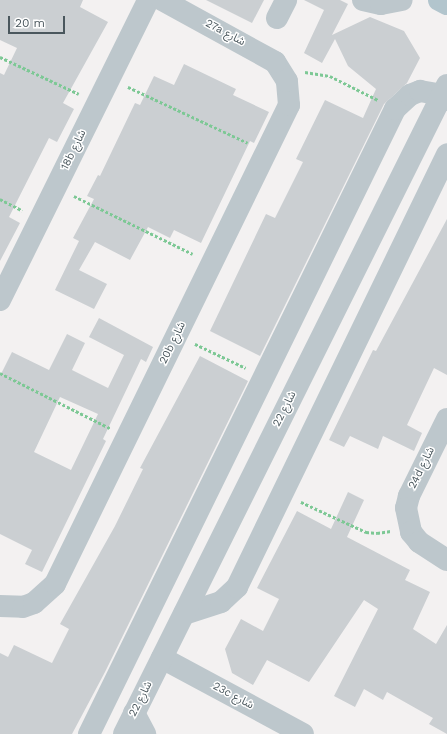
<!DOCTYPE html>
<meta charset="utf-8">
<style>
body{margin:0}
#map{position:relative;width:447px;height:734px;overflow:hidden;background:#f3f1f1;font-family:"Work Sans","Noto Sans Arabic",sans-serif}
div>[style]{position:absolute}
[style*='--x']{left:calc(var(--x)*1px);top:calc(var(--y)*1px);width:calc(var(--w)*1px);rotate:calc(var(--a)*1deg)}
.building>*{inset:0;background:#cbcfd2}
.path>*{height:2.5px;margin-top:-1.25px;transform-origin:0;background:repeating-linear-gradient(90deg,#7dc895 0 3px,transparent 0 5px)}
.minor>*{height:22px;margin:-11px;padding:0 11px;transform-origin:11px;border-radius:11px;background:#bdc7cc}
.major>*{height:22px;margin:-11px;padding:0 11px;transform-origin:11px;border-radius:11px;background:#b2c5cd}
span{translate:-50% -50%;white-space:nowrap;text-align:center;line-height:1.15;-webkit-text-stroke:3px #fff;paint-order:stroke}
.street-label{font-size:11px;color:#4a575d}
.scale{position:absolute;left:8px;top:16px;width:57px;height:18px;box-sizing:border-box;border:2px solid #4a575d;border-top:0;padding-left:5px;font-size:12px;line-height:14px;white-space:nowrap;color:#4a575d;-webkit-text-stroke:3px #fff;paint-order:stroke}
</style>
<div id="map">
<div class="building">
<i style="clip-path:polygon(0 0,83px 0,80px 7px,108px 22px,63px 103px,74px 109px,57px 142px,49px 138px,9px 217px,20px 223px,0 261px,0 73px,4px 75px,17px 48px,0 40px)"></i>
<i style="clip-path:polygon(206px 0,264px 0,252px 23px)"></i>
<i style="clip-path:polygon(304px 0,340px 0,348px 4px,332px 35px,370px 17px,404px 31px,420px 58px,407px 83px,384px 104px,260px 356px,210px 331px,266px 214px,275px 218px,303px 162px,296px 159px,325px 100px,363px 118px,376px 89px,348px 66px,335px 39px,322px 63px,304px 53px,324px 10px)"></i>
<i style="clip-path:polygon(184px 64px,236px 89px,233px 95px,269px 112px,254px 143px,250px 141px,201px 243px,174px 230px,170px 238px,148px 227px,130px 260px,95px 242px,79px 270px,107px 284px,94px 309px,55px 290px,79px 241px,73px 238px,94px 199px,87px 196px,98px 175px,100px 176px,135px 103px,140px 105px,154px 76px,174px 85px)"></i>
<i style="clip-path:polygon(447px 219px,447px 375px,434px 368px,407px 425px,422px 433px,414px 451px,383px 436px,378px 449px,350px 436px,344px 447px,329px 440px,373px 350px,376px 351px)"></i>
<i style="clip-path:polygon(evenodd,99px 318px,153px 347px,146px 362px,141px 359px,103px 439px,106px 441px,42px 572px,25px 564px,32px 550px,0 534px,0 376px,12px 352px,49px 370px,67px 334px,85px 343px,72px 370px,108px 388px,124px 355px,89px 337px,99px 318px,60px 397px,98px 414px,71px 470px,34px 452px,60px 397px)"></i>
<i style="clip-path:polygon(200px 356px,248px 381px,105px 672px,72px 734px,0 734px,0 653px,8px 657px,14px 645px,52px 663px,69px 629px,60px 624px,115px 526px,143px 469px,140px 468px)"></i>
<i style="clip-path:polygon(348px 492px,364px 500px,347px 537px,410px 570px,405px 580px,430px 592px,413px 629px,436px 644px,447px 625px,447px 734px,429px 724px,433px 718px,387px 692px,383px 700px,364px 689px,355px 707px,334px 696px,378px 609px,364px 600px,309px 682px,267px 660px,253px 685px,232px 673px,225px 649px,241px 619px,263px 631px,279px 599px,257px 588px,297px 511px,331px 529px)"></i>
</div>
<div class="path">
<i style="--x:0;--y:57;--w:87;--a:25.1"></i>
<i style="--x:305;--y:72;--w:25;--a:9"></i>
<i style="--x:330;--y:76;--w:54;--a:26.6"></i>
<i style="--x:128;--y:87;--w:132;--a:25"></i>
<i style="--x:74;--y:196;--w:132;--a:26"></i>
<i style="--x:0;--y:199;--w:25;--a:27"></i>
<i style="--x:195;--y:344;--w:56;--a:25.2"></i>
<i style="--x:0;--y:373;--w:123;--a:26.6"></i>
<i style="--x:301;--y:502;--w:72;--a:24.8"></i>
<i style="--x:366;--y:532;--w:11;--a:5"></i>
<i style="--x:377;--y:533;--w:14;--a:-8"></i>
</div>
<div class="minor">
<i style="--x:363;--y:0;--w:18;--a:13"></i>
<i style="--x:381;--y:4;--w:21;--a:-11"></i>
<i style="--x:277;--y:18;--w:20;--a:-63"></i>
<i style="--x:0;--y:300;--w:335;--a:-63.7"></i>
<i style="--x:447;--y:419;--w:86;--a:116.3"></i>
<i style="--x:409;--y:496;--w:12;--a:104"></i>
<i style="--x:406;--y:508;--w:25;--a:78"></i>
<i style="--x:411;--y:532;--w:13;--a:51"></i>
<i style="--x:419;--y:542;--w:33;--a:33"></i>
<i style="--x:0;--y:606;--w:23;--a:2"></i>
<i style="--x:23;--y:607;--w:12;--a:-20"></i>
<i style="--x:34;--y:603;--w:28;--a:-42"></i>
<i style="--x:55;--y:584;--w:533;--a:-63.96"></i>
<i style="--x:289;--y:105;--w:24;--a:-95"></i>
<i style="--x:287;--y:81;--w:22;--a:-122"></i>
<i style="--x:275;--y:62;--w:129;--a:-151.2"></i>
<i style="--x:184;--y:614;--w:39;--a:-18"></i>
<i style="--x:221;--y:602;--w:22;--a:-43"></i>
<i style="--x:237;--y:587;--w:481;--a:-64.1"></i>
<i style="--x:162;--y:658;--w:160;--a:28.3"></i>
<i style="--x:134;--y:713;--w:24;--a:62"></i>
<i style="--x:89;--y:734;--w:696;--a:-63.91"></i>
<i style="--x:395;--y:109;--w:21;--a:-43"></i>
<i style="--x:410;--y:95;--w:11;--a:-22"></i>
<i style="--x:420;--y:91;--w:22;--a:10"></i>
<i style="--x:442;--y:95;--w:7;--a:45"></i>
<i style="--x:124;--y:734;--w:725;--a:-63.54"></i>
</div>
<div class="major">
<i style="--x:439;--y:0;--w:9;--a:27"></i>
</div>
<div class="street-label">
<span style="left:225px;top:33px;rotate:28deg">27a شارع</span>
<span style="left:74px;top:150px;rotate:-64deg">18b شارع</span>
<span style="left:173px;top:343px;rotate:-64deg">20b شارع</span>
<span style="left:285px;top:409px;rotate:-63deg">شارع 22</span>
<span style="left:422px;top:468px;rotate:-64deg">24d شارع</span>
<span style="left:233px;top:696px;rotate:28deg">23c شارع</span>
<span style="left:141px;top:699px;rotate:-63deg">شارع 22</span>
</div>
<div class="scale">20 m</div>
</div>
